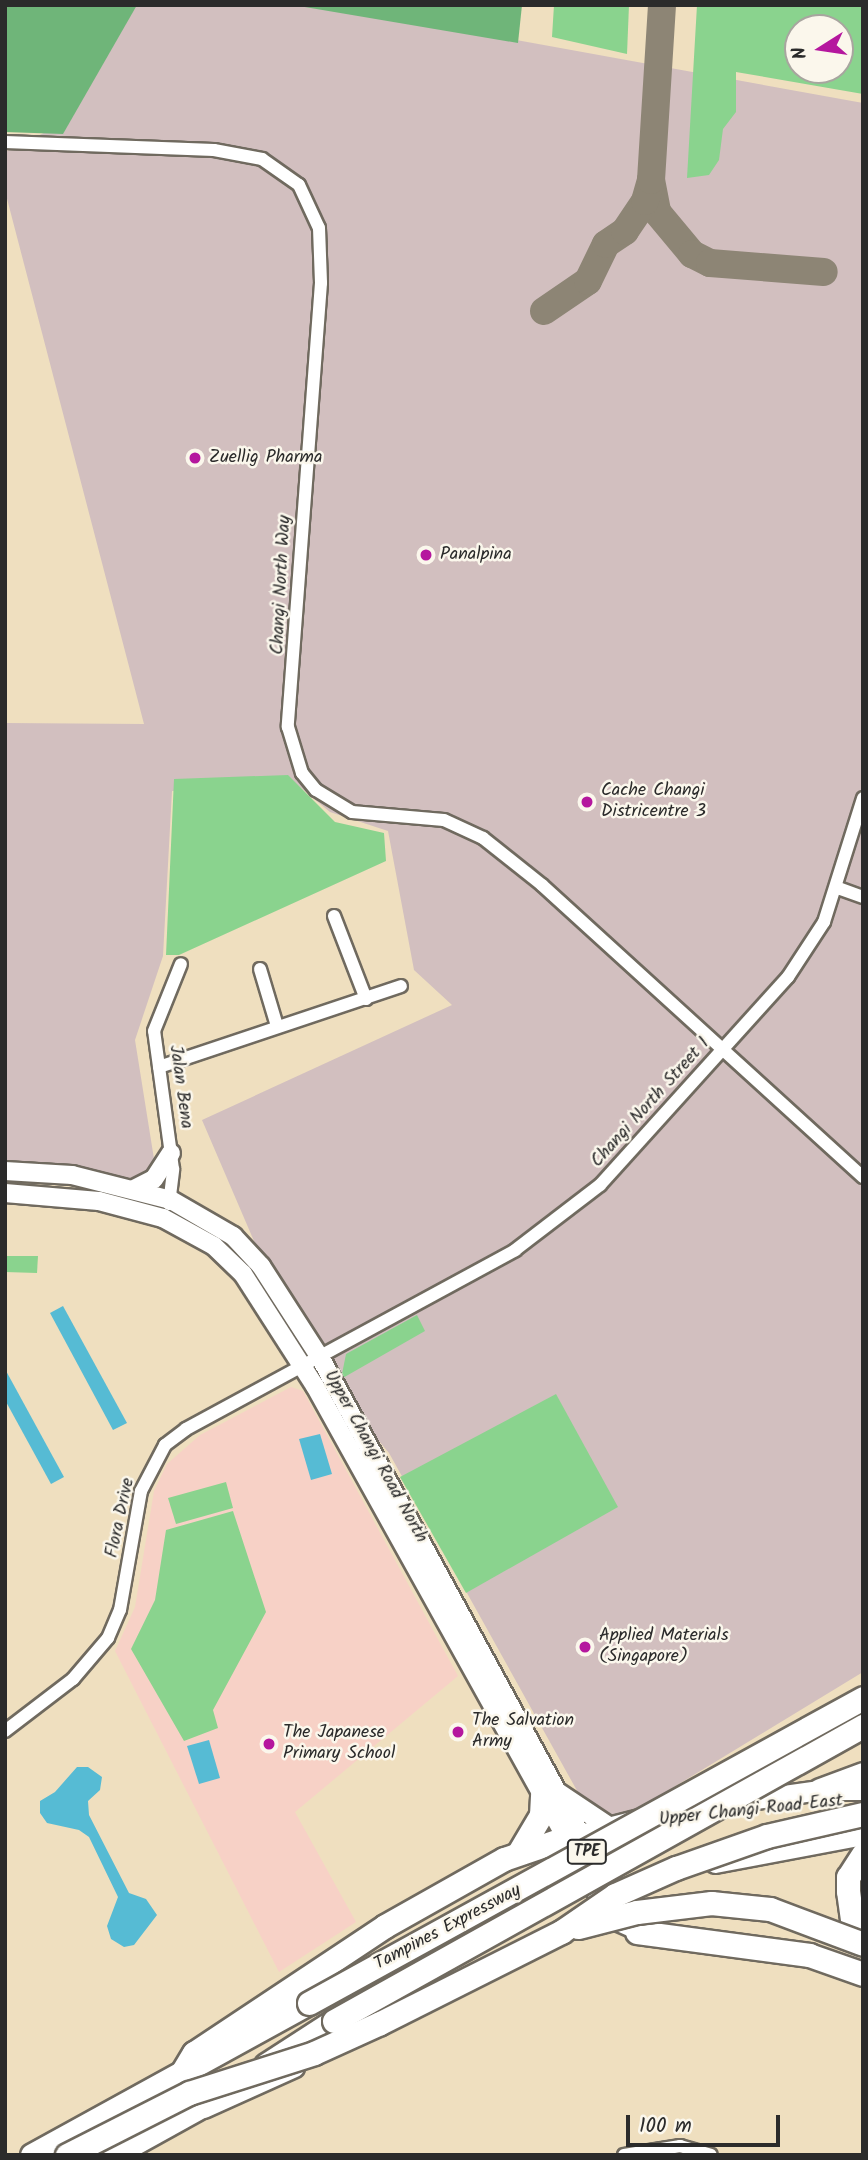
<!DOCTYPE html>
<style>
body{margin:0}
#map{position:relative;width:868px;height:2160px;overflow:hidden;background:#efdfbf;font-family:Kalam,sans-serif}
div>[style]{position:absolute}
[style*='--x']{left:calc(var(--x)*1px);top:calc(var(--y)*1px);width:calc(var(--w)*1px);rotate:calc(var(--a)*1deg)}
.built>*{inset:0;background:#f7d1c6}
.industrial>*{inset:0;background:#d2bfbf}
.green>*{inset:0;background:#8ad38e}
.forest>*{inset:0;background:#6fb579}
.water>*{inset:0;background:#56bbd4}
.taxiway>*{height:28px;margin:-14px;padding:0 14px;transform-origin:14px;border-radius:14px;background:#8d8575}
.roads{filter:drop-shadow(2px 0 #706a5f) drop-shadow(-2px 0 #706a5f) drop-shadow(0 2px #706a5f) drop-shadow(0 -2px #706a5f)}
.street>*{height:12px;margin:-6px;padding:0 6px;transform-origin:6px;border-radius:6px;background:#fff}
.secondary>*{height:18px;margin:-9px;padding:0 9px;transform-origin:9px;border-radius:9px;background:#fff}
.primary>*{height:19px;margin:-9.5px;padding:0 9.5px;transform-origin:9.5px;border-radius:9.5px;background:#fff}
.highway>*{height:23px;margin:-11.5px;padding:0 11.5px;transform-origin:11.5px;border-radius:11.5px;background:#fff}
.bridges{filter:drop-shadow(2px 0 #706a5f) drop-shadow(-2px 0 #706a5f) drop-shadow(0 2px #706a5f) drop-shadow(0 -2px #706a5f)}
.highway-bridge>*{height:23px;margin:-11.5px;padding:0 11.5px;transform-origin:11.5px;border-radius:11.5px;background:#fff}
.dots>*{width:19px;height:19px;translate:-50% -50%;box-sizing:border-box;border:4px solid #fbf7ec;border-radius:50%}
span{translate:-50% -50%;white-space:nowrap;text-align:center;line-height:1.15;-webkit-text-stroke:5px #fbf7ec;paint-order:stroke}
.shield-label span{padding:2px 5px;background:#fbf7ec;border:2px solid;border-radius:5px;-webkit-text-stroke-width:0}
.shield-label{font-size:16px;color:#2b2b2b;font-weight:700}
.poi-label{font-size:18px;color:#2b2b2b}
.left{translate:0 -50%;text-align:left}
.street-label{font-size:18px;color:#2b2b2b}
.frame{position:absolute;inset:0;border:7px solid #2b2b2b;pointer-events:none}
.north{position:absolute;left:784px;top:14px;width:70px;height:70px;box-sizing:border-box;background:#fbf7ec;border:2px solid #a8a59f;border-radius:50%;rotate:258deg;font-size:19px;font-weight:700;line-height:28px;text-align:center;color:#2b2b2b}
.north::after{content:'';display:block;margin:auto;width:24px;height:32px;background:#b5179e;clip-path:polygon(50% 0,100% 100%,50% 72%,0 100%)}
.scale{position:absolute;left:626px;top:2115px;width:154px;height:32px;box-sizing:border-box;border:4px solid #2b2b2b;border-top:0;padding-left:9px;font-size:21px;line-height:24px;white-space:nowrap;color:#2b2b2b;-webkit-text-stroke:5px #fbf7ec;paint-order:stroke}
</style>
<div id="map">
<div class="built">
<i style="clip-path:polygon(291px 1387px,303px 1391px,458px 1676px,295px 1812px,356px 1922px,279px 1972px,115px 1651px,135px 1607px,154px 1491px,167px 1464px,200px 1435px)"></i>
</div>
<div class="industrial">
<i style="clip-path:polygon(128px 5px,324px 5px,863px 103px,863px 1672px,600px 1832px,389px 1453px,299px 1346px,202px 1120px,452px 1005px,414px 970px,388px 831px,330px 812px,295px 783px,172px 791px,163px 956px,135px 1040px,158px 1184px,5px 1168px,5px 723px,144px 724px,5px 191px,5px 152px,58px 126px)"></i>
</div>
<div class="green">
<i style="clip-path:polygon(554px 5px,629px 5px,627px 54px,552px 37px)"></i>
<i style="clip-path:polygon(evenodd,697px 5px,863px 5px,863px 94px,736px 72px,736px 112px,723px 129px,719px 160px,709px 175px,687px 178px,697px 5px,840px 28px,840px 70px,798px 70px,798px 28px,840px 28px)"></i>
<i style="clip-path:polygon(288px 775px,335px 822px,384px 833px,386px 861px,179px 955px,166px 955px,174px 779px)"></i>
<i style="clip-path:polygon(5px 1256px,38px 1256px,37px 1273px,5px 1272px)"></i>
<i style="clip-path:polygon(417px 1315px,425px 1331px,341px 1379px,346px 1354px)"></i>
<i style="clip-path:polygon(556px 1394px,618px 1507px,466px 1593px,400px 1477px)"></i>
<i style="clip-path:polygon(226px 1482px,233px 1508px,176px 1524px,168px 1498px)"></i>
<i style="clip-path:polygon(233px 1511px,266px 1612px,213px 1710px,218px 1728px,184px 1741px,131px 1649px,155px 1600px,166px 1530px)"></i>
</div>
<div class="forest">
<i style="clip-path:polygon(5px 5px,137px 5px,63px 134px,5px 132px)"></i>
<i style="clip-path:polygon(293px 5px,522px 5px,518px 43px)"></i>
</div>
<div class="water">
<i style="clip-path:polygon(63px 1306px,127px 1423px,113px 1430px,50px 1313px)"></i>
<i style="clip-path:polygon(5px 1369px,64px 1477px,51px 1484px,5px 1400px)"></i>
<i style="clip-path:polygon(320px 1434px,332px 1474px,311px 1480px,299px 1439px)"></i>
<i style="clip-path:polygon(209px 1740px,220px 1778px,199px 1784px,187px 1746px)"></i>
<i style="clip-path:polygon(77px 1767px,88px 1767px,102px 1777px,100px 1790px,88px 1801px,89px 1815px,129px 1893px,146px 1899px,157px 1915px,134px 1945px,124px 1947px,111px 1939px,107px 1926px,118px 1897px,89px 1837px,79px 1830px,47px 1823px,40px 1813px,40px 1801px,55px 1792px)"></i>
</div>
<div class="taxiway">
<i style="--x:651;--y:180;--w:33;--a:79"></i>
<i style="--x:657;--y:212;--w:55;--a:50.2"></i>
<i style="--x:692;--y:254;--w:20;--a:27"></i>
<i style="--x:710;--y:263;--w:114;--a:4.5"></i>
<i style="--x:544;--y:311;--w:53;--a:-34.3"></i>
<i style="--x:588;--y:281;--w:41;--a:-64.1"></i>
<i style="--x:606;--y:244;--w:23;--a:-34"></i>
<i style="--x:625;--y:231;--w:36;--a:-56"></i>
<i style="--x:645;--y:201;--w:22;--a:-74"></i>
<i style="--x:651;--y:180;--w:175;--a:-86.4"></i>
</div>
<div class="roads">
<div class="street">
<i style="--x:5;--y:142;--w:209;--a:2.2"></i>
<i style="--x:214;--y:150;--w:49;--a:10.6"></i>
<i style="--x:262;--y:159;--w:45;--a:35.1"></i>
<i style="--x:299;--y:185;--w:47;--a:65.1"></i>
<i style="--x:319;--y:228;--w:55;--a:87.9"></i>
<i style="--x:321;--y:283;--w:445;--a:94.3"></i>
<i style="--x:288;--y:727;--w:48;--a:73.1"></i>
<i style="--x:302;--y:773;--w:22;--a:51"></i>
<i style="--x:316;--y:790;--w:42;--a:31.4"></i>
<i style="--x:352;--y:812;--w:92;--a:5"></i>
<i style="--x:444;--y:820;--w:43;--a:24.8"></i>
<i style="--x:483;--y:838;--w:75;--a:38.5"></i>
<i style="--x:542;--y:885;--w:434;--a:42.3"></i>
<i style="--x:838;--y:888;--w:27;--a:20"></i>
<i style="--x:334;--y:916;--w:89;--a:68.9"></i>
<i style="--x:260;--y:969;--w:59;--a:73.4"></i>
<i style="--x:159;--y:1067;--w:255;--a:-18.5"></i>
<i style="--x:169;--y:1204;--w:35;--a:-83"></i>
<i style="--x:173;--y:1169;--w:139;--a:-97.8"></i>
<i style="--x:154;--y:1031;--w:72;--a:-68.1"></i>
<i style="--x:5;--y:1731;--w:86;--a:-37.4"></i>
<i style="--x:73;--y:1679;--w:54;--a:-49.5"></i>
<i style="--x:108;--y:1638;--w:30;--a:-67"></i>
<i style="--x:120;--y:1610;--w:121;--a:-80"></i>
<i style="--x:141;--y:1491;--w:52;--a:-62.4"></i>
<i style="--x:165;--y:1445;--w:26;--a:-37"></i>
<i style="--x:186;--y:1429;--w:375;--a:-28.5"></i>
<i style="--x:515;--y:1250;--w:107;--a:-37.4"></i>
<i style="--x:600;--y:1185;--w:280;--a:-47.9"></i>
<i style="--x:788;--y:977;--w:66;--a:-56.8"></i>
<i style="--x:824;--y:922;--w:130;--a:-72.5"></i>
<i style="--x:624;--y:2155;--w:57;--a:-9.1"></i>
<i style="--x:680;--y:2146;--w:32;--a:16"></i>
</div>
<div class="secondary">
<i style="--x:5;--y:1171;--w:67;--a:3.4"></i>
<i style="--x:72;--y:1175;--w:102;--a:14.2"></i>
<i style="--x:171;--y:1200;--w:72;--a:30.1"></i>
<i style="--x:233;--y:1236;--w:41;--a:47"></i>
<i style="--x:261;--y:1266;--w:111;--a:57.2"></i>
<i style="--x:321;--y:1359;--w:539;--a:61.39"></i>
<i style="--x:579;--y:1832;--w:77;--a:56.1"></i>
<i style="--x:134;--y:1189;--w:22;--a:-27"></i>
<i style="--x:154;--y:1179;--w:31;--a:-57"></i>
<i style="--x:5;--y:1193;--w:94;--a:4.9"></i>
<i style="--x:99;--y:1201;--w:66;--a:14.9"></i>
<i style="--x:163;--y:1218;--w:58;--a:28.8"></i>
<i style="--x:214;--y:1246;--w:40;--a:44"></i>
<i style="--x:243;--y:1274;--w:133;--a:57.3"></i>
<i style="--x:315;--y:1386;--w:593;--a:60.93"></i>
</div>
<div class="primary">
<i style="--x:557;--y:1792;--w:58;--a:33.7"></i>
<i style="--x:565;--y:1838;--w:108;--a:-14.4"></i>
<i style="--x:670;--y:1811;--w:151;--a:-8"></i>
<i style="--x:820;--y:1790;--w:43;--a:0"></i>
<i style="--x:715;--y:1863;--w:151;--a:-10.7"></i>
</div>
<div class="highway">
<i style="--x:820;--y:1790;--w:46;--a:-20.4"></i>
<i style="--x:519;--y:1852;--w:43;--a:-59.3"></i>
<i style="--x:541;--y:1815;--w:20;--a:-87"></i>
<i style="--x:863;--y:1854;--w:27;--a:123"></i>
<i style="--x:848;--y:1877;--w:14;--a:90"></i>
<i style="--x:848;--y:1891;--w:37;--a:82"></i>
<i style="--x:853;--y:1928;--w:16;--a:50"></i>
<i style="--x:606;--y:1908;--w:12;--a:48"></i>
<i style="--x:614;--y:1917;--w:39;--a:24"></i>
<i style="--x:637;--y:1932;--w:174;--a:7.6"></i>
<i style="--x:809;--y:1955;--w:57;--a:19.4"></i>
<i style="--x:266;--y:2065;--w:81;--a:-32.9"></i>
<i style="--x:183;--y:2071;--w:21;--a:-59"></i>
<i style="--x:194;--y:2053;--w:229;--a:-33.6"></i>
<i style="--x:385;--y:1926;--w:137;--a:-29.4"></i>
<i style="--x:504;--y:1859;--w:65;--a:-19"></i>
<i style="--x:203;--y:2106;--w:98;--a:-24.2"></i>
<i style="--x:32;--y:2155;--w:316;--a:-28.8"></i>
<i style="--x:113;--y:2155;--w:115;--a:-29"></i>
</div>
</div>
<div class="bridges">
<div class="highway-bridge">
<i style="--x:578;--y:1927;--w:61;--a:-14.3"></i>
<i style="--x:637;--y:1912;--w:75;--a:-6.9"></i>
<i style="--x:711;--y:1903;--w:59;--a:5.8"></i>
<i style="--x:770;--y:1909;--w:99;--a:20.6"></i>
<i style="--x:309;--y:2003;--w:632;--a:-28.83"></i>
<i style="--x:334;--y:2021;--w:606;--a:-29.15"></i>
<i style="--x:67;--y:2155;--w:137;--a:-26.9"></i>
<i style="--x:189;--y:2093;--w:131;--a:-17.7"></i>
<i style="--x:314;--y:2053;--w:72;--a:-24.4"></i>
<i style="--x:380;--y:2023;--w:203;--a:-26.7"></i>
<i style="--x:561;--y:1932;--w:65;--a:-34.4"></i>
<i style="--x:615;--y:1895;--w:67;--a:-23.9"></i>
<i style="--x:676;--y:1868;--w:96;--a:-19.4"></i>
<i style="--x:767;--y:1836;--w:98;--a:-12.9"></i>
</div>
</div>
<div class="dots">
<i style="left:195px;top:458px;background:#b5179e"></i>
<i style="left:426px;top:555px;background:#b5179e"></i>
<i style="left:587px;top:802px;background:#b5179e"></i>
<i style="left:585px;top:1647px;background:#b5179e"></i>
<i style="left:458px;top:1732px;background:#b5179e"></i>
<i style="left:269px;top:1744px;background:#b5179e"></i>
</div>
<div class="shield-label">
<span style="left:587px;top:1852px">TPE</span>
</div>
<div class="poi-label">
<span class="left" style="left:209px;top:458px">Zuellig Pharma</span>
<span class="left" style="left:440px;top:555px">Panalpina</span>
<span class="left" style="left:601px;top:802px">Cache Changi<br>Districentre 3</span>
<span class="left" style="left:599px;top:1647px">Applied Materials<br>(Singapore)</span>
<span class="left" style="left:472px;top:1732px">The Salvation<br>Army</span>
<span class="left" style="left:283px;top:1744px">The Japanese<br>Primary School</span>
</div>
<div class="street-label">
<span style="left:282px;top:585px;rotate:-87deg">Changi North Way</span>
<span style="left:180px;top:1087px;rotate:82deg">Jalan Bena</span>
<span style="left:651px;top:1103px;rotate:-48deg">Changi North Street 1</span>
<span style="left:375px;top:1457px;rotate:61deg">Upper Changi Road North</span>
<span style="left:121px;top:1518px;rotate:-78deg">Flora Drive</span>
<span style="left:751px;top:1811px;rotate:-6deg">Upper Changi Road East</span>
<span style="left:448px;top:1928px;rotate:-28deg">Tampines Expressway</span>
</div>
<div class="frame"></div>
<div class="north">N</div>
<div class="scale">100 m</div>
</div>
